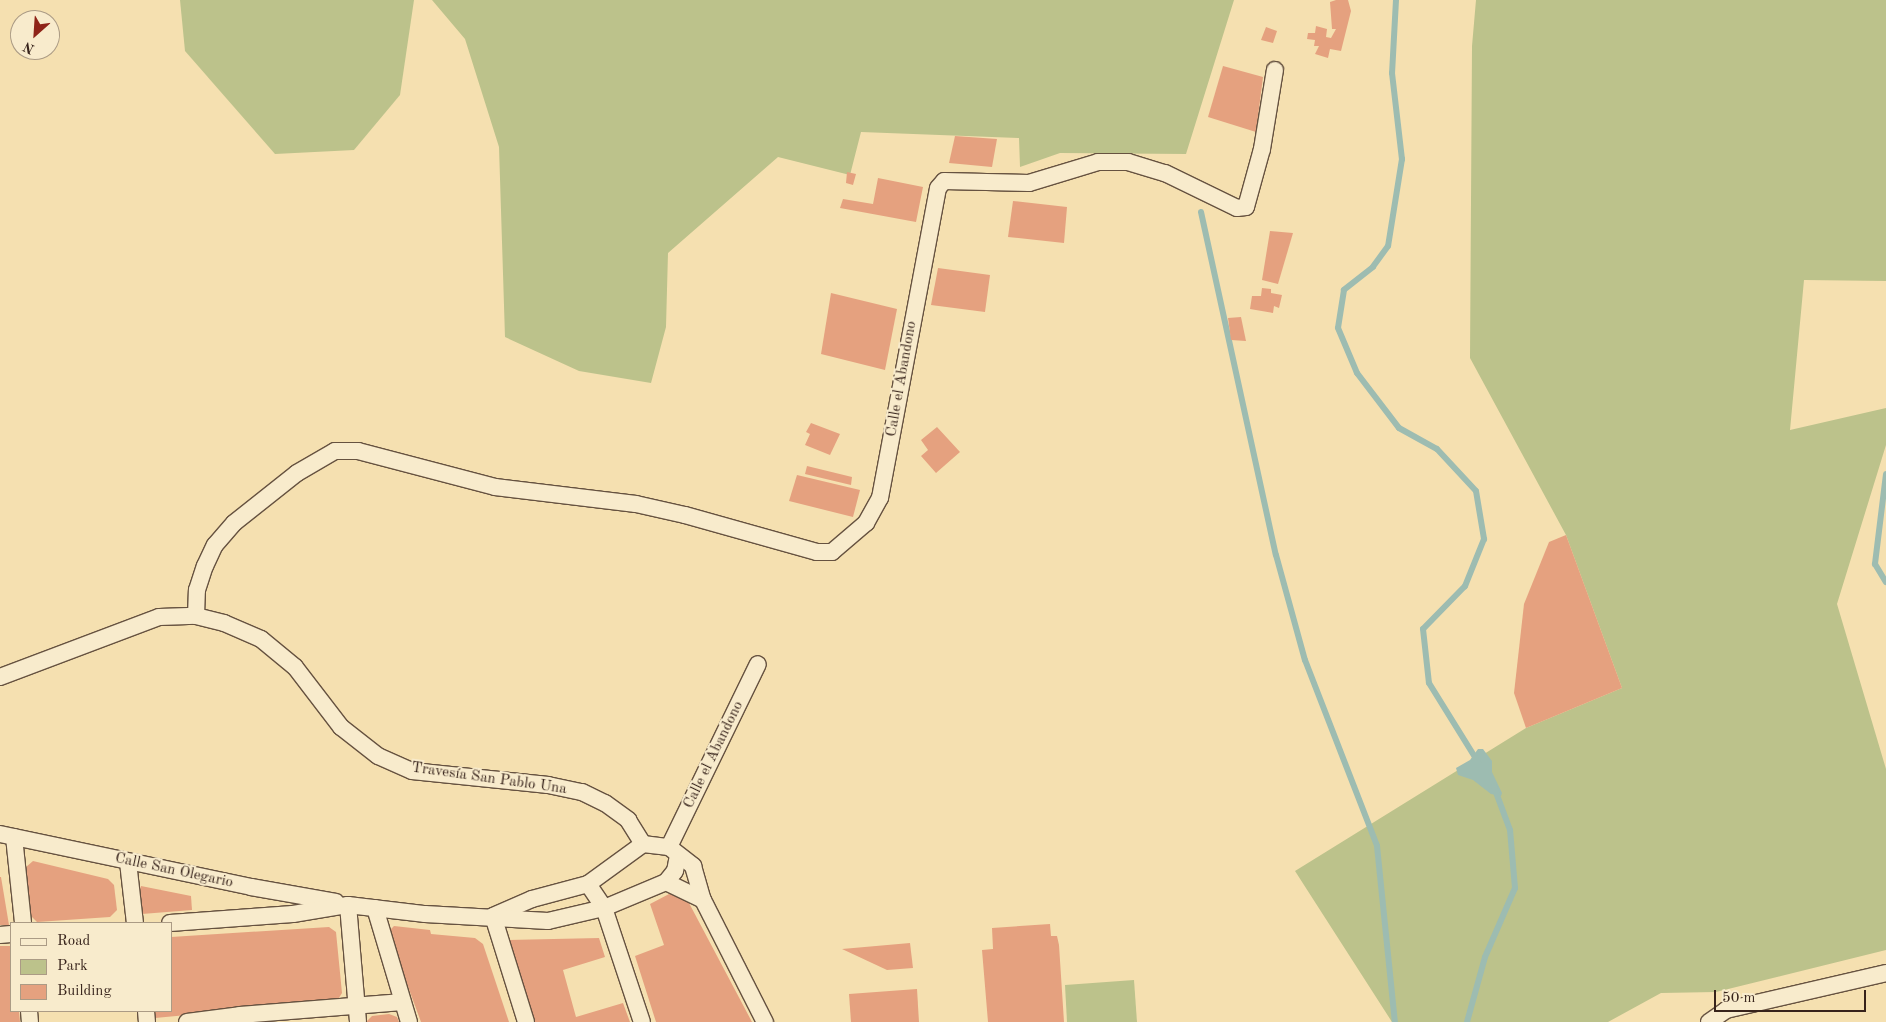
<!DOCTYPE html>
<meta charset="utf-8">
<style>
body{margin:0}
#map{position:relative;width:1886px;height:1022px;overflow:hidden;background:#f5e0b0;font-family:"Old Standard TT",serif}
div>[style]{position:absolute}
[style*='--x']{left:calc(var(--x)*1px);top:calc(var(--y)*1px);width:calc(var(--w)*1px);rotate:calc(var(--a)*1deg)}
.green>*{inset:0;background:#bcc28b}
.water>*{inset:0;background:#9dbcb1}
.stream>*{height:6px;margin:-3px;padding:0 3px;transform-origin:3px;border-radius:3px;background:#9dbcb1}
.building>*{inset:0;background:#e5a17f}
.roads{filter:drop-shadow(1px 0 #665240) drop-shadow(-1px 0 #665240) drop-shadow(0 1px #665240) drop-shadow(0 -1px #665240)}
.street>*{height:16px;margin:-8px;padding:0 8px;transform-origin:8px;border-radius:8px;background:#f8ebcc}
span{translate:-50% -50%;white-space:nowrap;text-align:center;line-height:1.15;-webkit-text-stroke:4px #f8ebcc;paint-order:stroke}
.street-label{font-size:15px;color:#37231b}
.legend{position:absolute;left:10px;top:922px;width:162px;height:90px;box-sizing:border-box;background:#f8ebcc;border:1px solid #ab9b85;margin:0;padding:6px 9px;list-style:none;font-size:15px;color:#37231b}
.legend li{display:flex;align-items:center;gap:10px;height:25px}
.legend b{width:25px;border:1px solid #ab9b85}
.north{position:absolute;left:10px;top:10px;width:50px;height:50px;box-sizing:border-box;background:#f8ebcc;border:1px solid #ab9b85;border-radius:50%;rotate:206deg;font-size:14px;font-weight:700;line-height:20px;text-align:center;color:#37231b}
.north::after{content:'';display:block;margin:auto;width:18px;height:22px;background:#8f2418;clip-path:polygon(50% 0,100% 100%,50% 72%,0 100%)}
.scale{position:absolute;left:1714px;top:990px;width:152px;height:22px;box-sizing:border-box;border:2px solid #37231b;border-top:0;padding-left:6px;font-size:15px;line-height:18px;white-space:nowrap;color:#37231b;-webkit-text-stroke:4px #f8ebcc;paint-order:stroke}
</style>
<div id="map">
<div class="green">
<i style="clip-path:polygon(180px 0,414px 0,400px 95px,354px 150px,275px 154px,185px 51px)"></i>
<i style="clip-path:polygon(432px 0,1234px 0,1186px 154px,1060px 153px,1020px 167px,1019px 138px,861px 132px,850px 175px,778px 157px,668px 253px,666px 327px,651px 383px,579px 371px,505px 337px,499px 147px,465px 39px)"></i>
<i style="clip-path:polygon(1476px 0,1886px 0,1886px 281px,1804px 280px,1790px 430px,1886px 408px,1886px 445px,1837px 604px,1886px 769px,1886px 950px,1716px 992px,1661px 993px,1608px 1022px,1392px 1022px,1295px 871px,1526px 728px,1622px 688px,1566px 535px,1470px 358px,1472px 46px)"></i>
<i style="clip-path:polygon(1134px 980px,1137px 1022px,1067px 1022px,1065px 985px)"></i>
</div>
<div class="water">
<i style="clip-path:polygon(1478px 749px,1483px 749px,1492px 761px,1492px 772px,1502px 793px,1501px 796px,1491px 794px,1473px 780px,1458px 775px,1456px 768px,1470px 760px)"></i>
</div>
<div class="stream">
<i style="--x:1396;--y:0;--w:73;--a:93.1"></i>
<i style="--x:1392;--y:73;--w:87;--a:83.4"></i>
<i style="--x:1402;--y:159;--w:88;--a:99.1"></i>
<i style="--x:1388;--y:246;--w:26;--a:126"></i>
<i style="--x:1373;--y:267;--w:37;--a:142"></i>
<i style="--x:1344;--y:290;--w:38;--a:99"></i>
<i style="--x:1338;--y:328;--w:49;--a:67.1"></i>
<i style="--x:1357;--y:373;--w:69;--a:52.6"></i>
<i style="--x:1399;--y:428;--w:43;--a:28.9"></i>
<i style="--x:1437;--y:449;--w:57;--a:47.1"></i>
<i style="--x:1476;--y:491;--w:49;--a:80.5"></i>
<i style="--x:1484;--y:539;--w:51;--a:112"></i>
<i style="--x:1465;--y:586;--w:60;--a:134.3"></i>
<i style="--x:1423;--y:629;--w:54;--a:83.7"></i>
<i style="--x:1429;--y:683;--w:93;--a:58.2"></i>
<i style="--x:1201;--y:212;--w:351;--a:77.7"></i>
<i style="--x:1276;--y:555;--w:109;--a:74.6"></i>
<i style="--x:1305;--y:660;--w:199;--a:68.8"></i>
<i style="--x:1377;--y:846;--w:177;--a:84.2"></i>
<i style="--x:1886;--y:474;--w:91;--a:97"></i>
<i style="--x:1875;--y:564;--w:21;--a:59"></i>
<i style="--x:1467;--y:1022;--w:67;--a:-74.5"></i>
<i style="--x:1485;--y:957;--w:75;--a:-66.5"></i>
<i style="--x:1515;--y:888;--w:58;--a:-94.9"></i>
<i style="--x:1510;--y:830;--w:46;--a:-110.4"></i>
</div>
<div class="building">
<i style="clip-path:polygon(1336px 0,1348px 0,1351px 11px,1341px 51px,1330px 49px,1328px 58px,1315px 54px,1319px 46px,1314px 46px,1315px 40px,1307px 39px,1308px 33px,1315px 33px,1316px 26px,1327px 29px,1326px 37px,1331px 38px,1336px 29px,1332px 29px,1330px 2px)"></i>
<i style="clip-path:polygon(1266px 27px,1277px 31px,1273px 43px,1261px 40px)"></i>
<i style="clip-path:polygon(1223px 66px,1263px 77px,1256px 132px,1208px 117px)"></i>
<i style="clip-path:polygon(955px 136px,997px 139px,992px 167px,949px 163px)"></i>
<i style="clip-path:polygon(847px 172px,856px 174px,853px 185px,846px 183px)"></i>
<i style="clip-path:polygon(878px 178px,923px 187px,916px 222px,840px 208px,843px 199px,873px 204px)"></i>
<i style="clip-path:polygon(1013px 201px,1067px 207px,1064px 243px,1008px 237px)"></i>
<i style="clip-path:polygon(1270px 231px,1293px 233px,1278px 284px,1262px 280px)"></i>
<i style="clip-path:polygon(938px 268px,990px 275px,985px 312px,931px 305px)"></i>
<i style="clip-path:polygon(1262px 288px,1271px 289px,1271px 293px,1282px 295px,1279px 308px,1274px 306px,1273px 313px,1250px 309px,1252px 296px,1261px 296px)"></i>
<i style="clip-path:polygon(831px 293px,897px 309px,885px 370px,821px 354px)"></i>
<i style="clip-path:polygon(1241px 317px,1246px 341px,1231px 340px,1228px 318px)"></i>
<i style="clip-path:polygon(811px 423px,840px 434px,830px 455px,805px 445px,810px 434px,806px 432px)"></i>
<i style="clip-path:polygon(937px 427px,960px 452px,936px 473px,921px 456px,928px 450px,921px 440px)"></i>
<i style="clip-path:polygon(807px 466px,852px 477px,851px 485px,805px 474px)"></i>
<i style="clip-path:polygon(797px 475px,860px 490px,853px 517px,789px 501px)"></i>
<i style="clip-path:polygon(1566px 535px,1622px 688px,1526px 728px,1514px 693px,1524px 604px,1549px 542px)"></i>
<i style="clip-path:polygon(33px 861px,108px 879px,114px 885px,117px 910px,110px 917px,37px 922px,30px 915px,26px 867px)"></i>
<i style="clip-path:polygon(0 877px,1px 877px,9px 925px,0 925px)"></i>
<i style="clip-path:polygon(141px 886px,191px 896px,192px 910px,142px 914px,140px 889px)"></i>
<i style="clip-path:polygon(671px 893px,682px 897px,689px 903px,752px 1022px,656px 1022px,635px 956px,664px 945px,650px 904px)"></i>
<i style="clip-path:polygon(1050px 924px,1051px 936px,1057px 936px,1059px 945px,1064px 1022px,988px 1022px,982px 950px,993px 949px,992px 928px)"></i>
<i style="clip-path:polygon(394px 926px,430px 930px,431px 934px,475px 938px,483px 944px,509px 1022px,421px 1022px,388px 932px)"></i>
<i style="clip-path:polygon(329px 927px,336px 932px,342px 993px,337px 1001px,155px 1018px,150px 1011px,171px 1011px,171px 937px)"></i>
<i style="clip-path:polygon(599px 938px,605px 957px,563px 970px,576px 1017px,623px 1003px,630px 1022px,526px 1022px,505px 940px)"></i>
<i style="clip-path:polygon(910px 943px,913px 968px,887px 970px,842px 949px)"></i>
<i style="clip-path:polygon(0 946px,11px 946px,11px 1011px,19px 1011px,20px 1022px,0 1022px)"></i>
<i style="clip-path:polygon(917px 989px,919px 1022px,851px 1022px,849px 994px)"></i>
<i style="clip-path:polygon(389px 1014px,397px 1017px,399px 1022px,366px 1022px,372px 1016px)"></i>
</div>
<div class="roads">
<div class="street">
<i style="--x:196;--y:616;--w:26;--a:-88"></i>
<i style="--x:197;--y:590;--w:25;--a:-72"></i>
<i style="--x:205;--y:566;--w:23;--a:-65"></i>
<i style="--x:215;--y:545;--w:29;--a:-49"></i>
<i style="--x:234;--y:523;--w:80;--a:-38.4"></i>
<i style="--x:297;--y:473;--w:44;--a:-30.1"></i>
<i style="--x:335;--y:451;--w:23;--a:0"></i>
<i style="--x:358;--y:451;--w:142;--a:14.7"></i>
<i style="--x:495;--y:487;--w:142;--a:6.9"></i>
<i style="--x:636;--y:504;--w:50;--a:12.7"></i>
<i style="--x:685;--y:515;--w:137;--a:15.7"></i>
<i style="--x:817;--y:552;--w:15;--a:0"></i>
<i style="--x:832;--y:552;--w:45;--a:-40.5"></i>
<i style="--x:866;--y:523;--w:29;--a:-61"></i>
<i style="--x:880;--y:498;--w:315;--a:-79.4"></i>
<i style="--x:938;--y:188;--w:9;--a:-49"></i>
<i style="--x:944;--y:181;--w:85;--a:1.3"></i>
<i style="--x:1029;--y:183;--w:72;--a:-16.9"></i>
<i style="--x:1098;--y:162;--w:30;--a:0"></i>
<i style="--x:1128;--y:162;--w:39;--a:17"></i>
<i style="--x:1165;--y:173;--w:80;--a:25.9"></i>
<i style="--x:1237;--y:208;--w:9;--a:-6"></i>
<i style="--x:1246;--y:207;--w:60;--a:-74.6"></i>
<i style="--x:1262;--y:149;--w:80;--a:-80.7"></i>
<i style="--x:0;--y:677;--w:170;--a:-20.7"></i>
<i style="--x:159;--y:617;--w:37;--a:-2"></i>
<i style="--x:196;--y:616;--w:29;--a:14"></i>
<i style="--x:224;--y:623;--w:40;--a:23.4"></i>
<i style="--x:261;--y:639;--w:44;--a:39.5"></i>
<i style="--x:295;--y:667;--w:76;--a:52.5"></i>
<i style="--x:341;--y:727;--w:47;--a:38.1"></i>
<i style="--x:378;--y:756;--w:37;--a:24"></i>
<i style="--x:412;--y:771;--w:137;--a:5.9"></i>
<i style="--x:548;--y:785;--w:35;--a:12"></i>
<i style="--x:582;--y:792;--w:25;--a:26"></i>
<i style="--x:605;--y:803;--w:29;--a:36"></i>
<i style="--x:628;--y:820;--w:28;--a:58"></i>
<i style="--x:0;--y:834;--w:257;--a:11.9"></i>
<i style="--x:251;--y:887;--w:86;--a:10"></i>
<i style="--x:14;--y:837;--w:86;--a:84"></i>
<i style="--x:669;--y:847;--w:203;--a:-64.1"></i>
<i style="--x:128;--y:862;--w:61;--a:83.5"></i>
<i style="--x:666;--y:882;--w:14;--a:-51"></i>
<i style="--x:675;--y:871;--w:15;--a:-79"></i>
<i style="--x:588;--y:884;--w:29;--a:56"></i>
<i style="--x:604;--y:908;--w:120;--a:71.6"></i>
<i style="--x:348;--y:905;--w:117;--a:85.1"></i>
<i style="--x:375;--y:908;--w:119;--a:73.4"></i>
<i style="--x:495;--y:915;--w:40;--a:-23.4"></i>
<i style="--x:532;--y:899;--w:58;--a:-15"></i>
<i style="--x:588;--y:884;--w:68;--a:-36"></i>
<i style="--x:643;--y:844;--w:26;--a:7"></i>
<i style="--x:669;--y:847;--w:31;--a:38"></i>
<i style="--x:693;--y:866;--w:35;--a:74"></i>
<i style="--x:703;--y:900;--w:137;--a:63.1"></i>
<i style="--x:493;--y:916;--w:111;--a:72.7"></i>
<i style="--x:170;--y:923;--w:123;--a:-4.2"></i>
<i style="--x:293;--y:914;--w:56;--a:-9.3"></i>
<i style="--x:348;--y:905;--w:78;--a:6.7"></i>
<i style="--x:425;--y:914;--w:123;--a:3.3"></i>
<i style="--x:548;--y:921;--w:57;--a:-13.1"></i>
<i style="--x:604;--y:908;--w:67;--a:-22.8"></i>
<i style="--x:666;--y:882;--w:41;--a:25.9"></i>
<i style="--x:0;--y:935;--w:11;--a:-5"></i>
<i style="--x:29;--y:1011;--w:11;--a:85"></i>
<i style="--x:146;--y:1011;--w:11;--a:85"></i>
<i style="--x:187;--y:1022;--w:53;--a:-7.5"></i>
<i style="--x:240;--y:1015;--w:163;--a:-4.6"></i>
<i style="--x:1709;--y:1022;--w:21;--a:-35"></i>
<i style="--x:1726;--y:1010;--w:164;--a:-13"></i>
</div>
</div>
<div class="street-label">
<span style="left:902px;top:379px;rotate:-80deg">Calle el Abandono</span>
<span style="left:714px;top:755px;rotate:-64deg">Calle el Abandono</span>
<span style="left:489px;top:779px;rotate:8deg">Travesía San Pablo Una</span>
<span style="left:174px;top:871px;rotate:12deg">Calle San Olegario</span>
</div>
<ul class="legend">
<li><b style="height:6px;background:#f8ebcc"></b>Road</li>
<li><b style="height:14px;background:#bcc28b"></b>Park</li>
<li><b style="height:14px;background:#e5a17f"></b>Building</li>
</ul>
<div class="north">N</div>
<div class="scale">50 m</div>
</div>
